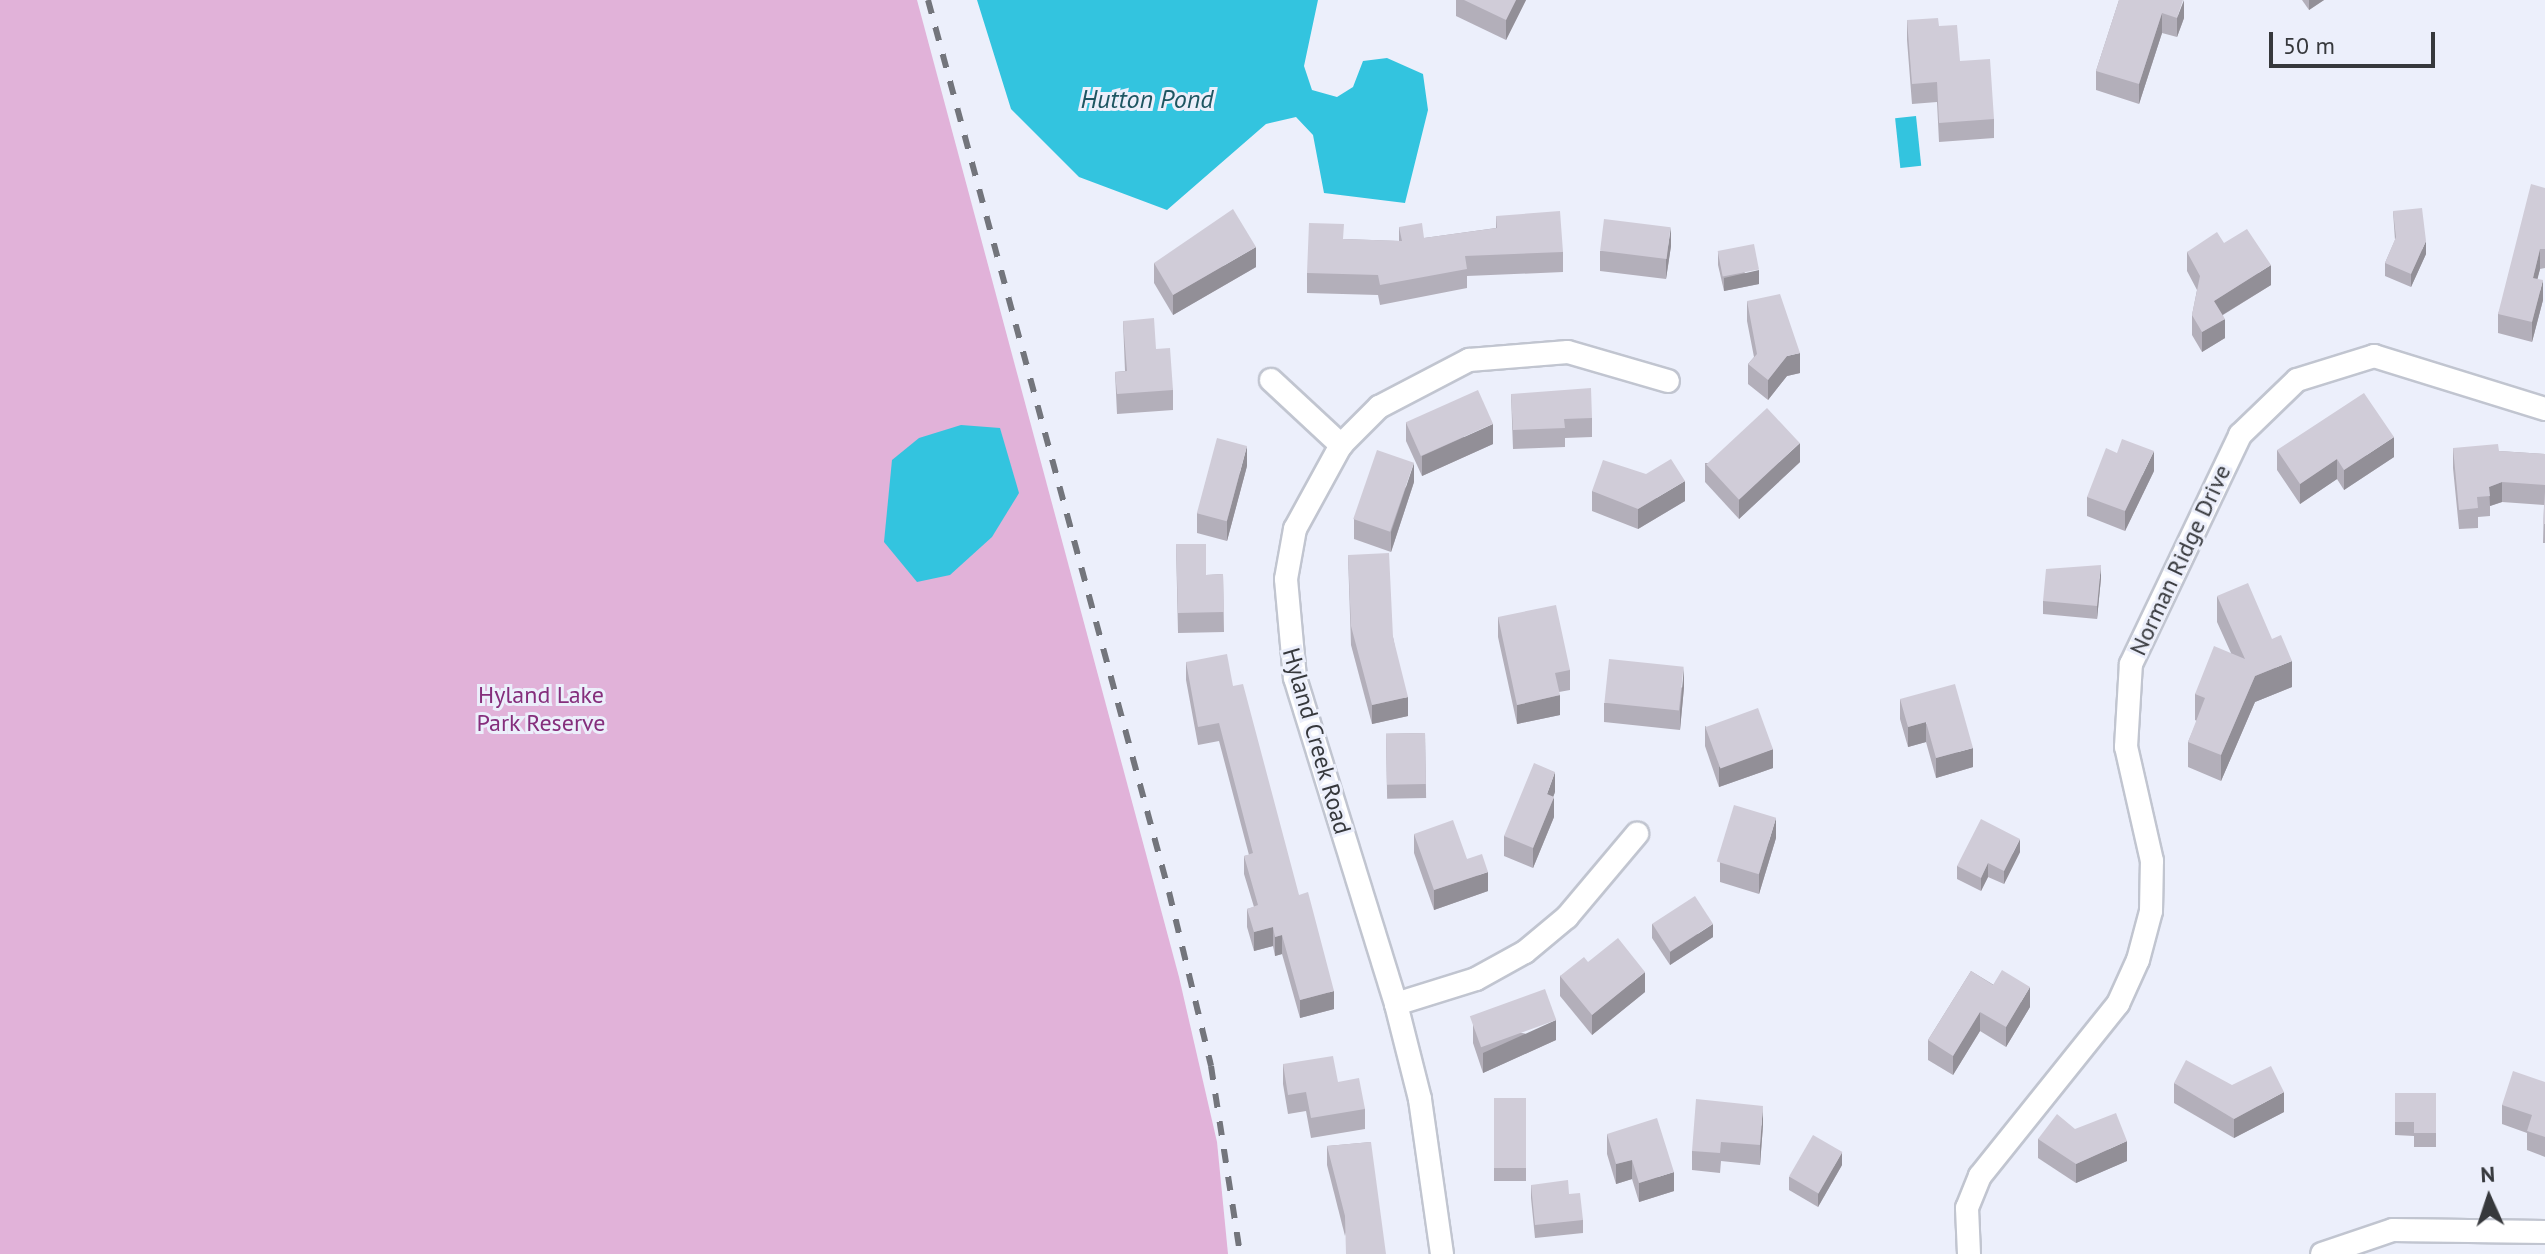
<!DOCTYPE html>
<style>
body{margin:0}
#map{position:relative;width:2545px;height:1254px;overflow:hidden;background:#eceffb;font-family:"PT Sans",sans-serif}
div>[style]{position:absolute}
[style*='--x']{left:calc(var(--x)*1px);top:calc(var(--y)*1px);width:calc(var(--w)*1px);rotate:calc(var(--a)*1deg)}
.green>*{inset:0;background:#e1b2d9}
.water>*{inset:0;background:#33c4df;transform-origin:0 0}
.roads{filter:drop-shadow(2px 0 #c1c5d0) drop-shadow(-2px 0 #c1c5d0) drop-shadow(0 2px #c1c5d0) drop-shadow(0 -2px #c1c5d0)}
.minor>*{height:22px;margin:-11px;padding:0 11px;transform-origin:11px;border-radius:11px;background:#fff}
.rail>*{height:6px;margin-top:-3px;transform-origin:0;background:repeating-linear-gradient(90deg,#73757c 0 14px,transparent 0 28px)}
.wall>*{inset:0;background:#b3afba;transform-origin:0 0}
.shaded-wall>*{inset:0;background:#928f97}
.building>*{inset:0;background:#d0ccd8;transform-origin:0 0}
span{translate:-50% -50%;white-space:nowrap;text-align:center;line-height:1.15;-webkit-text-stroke:6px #eceffb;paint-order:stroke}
.street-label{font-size:24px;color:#36383c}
.park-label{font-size:24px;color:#852e7c}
.water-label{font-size:26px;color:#1e5662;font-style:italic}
.north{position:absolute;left:2449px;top:1158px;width:80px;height:80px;-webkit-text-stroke:6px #eceffb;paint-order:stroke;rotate:357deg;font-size:22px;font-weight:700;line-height:32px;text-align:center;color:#36383c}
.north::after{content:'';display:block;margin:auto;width:28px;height:36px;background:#36383c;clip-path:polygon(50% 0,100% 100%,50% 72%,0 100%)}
.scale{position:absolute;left:2269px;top:32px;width:166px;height:36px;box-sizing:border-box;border:4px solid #36383c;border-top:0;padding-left:10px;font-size:24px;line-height:28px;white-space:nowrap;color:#36383c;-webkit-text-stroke:6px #eceffb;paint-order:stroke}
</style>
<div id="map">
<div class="green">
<i style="clip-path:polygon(0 0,917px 0,1179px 977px,1217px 1142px,1228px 1254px,0 1254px)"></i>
</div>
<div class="water">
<i style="clip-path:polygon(977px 0,1318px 0,1304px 66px,1312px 90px,1337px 97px,1353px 87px,1363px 61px,1387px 58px,1423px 74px,1428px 110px,1405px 203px,1324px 193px,1313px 135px,1296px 117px,1266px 124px,1167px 210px,1079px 177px,1011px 109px)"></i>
<i style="left:1916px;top:116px;width:50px;height:21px;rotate:84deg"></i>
<i style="clip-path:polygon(961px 425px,1000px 428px,1019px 493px,992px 537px,950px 575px,917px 582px,884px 542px,892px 460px,919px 438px)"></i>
</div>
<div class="roads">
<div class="minor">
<i style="--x:1271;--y:380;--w:96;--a:42.9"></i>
<i style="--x:1396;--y:1004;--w:84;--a:-17.4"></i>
<i style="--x:1476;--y:979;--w:56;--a:-28.9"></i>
<i style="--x:1525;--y:952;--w:55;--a:-39.8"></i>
<i style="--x:1567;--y:917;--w:109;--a:-49.9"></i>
<i style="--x:1442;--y:1254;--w:157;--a:-98.1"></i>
<i style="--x:1420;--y:1099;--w:98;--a:-104.2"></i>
<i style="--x:1396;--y:1004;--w:341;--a:-107.2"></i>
<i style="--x:1295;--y:678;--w:99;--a:-95.2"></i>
<i style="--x:1286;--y:579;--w:51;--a:-79.8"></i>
<i style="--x:1295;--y:529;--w:96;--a:-61.3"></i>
<i style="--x:1341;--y:445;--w:54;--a:-45"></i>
<i style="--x:1379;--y:407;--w:102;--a:-27.6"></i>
<i style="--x:1469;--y:360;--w:99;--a:-4.6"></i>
<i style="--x:1568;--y:352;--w:104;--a:16.2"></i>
<i style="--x:1969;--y:1254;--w:46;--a:-92.5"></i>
<i style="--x:1967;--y:1208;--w:35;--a:-68"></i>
<i style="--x:1980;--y:1176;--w:221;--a:-51.3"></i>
<i style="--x:2118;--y:1004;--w:48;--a:-65.6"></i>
<i style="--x:2138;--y:960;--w:51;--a:-75.1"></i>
<i style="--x:2151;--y:911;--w:50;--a:-88.9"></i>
<i style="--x:2152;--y:861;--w:117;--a:-102.8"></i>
<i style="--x:2126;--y:747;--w:83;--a:-86.6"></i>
<i style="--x:2131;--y:664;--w:254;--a:-64.5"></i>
<i style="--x:2240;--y:435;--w:79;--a:-44"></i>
<i style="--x:2297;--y:380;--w:81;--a:-17.3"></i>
<i style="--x:2374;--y:356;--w:179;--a:17.2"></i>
<i style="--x:2322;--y:1254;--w:75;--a:-18.7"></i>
<i style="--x:2393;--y:1230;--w:152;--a:0.8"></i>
</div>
</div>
<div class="rail">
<i style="--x:928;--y:0;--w:924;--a:74.88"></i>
<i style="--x:1169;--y:892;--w:179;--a:76.4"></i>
<i style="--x:1211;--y:1066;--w:190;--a:81.2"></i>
</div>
<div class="wall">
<i style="clip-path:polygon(1456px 0,1526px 0,1506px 40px,1456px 16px)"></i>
<i style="clip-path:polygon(2119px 0,2184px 18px,2177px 37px,2162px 33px,2139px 104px,2096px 90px,2096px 71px)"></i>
<i style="clip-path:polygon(2302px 0,2324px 0,2309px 10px)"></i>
<i style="clip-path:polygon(1907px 20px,1939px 26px,1994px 119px,1994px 138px,1939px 142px,1937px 102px,1912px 104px,1907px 40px)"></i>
<i style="clip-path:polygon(2545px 188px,2545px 268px,2540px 269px,2537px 279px,2543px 300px,2532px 342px,2498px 333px,2498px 314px)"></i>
<i style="clip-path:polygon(2393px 211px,2426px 254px,2411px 287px,2385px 276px,2385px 263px,2395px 240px)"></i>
<i style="clip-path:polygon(1496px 216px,1563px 252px,1563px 272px,1467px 276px,1467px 288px,1380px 305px,1378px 295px,1307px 293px,1307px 273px,1344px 239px,1399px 241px,1399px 227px,1424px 238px,1496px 228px)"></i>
<i style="clip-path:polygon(2224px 243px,2271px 285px,2223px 315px,2225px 338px,2202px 352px,2192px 335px,2192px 315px,2197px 290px,2187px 271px,2187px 252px)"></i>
<i style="clip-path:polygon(1671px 246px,1666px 279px,1600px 271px,1600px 251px)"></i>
<i style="clip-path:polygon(1718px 251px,1759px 284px,1724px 291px,1718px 265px)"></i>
<i style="clip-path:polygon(1154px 263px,1256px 267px,1173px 315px,1154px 283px)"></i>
<i style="clip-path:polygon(1747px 301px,1800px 373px,1787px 376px,1768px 400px,1748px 384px,1748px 364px,1754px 357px,1747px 321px)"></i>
<i style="clip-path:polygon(1123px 321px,1156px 349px,1173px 390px,1173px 410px,1117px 414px,1115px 372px,1125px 371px)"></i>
<i style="clip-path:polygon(1511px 394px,1592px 418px,1592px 437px,1565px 438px,1565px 447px,1513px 449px)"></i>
<i style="clip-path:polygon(1406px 422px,1493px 444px,1422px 476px,1406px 441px)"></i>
<i style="clip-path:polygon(2453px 448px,2545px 454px,2545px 543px,2543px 543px,2544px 505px,2502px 502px,2490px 506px,2490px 516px,2478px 517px,2478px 528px,2459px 529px,2453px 468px)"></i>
<i style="clip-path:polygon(2277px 450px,2394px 457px,2344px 490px,2337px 479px,2300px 504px,2277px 470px)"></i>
<i style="clip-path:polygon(1800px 462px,1739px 519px,1705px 482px,1705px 463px)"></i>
<i style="clip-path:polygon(1247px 466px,1227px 541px,1197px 533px,1197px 513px)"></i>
<i style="clip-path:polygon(2154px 471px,2125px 531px,2087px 516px,2087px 497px)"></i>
<i style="clip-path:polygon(1414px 482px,1391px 552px,1354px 539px,1354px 519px)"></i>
<i style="clip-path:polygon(1592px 491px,1685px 501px,1638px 529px,1592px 511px)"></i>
<i style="clip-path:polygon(1176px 544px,1206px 575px,1223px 574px,1224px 632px,1178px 633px)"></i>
<i style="clip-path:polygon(1348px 555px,1393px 637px,1408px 716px,1372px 724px,1351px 645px)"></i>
<i style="clip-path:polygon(2101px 578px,2097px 619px,2043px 614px,2043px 601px)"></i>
<i style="clip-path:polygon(2217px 596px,2292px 687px,2255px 702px,2221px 781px,2188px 767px,2188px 742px,2197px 721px,2195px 720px,2195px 694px,2231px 653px,2217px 622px)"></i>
<i style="clip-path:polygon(1498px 617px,1570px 670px,1570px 690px,1559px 692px,1560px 715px,1517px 724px,1498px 637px)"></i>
<i style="clip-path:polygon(1186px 662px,1233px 686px,1334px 1009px,1300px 1018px,1282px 954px,1275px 956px,1273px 946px,1254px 951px,1247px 927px,1247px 909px,1254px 907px,1244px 874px,1244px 856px,1249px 855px,1219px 741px,1198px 745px,1186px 680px)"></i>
<i style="clip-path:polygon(1684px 687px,1680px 730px,1604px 722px,1604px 703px)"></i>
<i style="clip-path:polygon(1900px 699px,1973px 767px,1936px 778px,1926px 742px,1908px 747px,1900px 719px)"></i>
<i style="clip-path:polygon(1705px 726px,1773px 768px,1719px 787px,1705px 746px)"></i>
<i style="left:1425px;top:733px;width:65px;height:39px;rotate:89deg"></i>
<i style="clip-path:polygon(1555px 792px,1553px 797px,1554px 817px,1533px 868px,1504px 856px,1504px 836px)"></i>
<i style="clip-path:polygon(1414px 834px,1467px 859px,1488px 891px,1434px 910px,1414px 853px)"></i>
<i style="clip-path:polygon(1776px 838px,1759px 894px,1720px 882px,1720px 862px)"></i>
<i style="clip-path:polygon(2020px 852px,2004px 884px,1988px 877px,1981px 891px,1957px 879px,1957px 866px)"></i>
<i style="clip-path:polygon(1652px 924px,1713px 937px,1670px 965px,1652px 938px)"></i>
<i style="clip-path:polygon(1588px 962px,1645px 992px,1592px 1035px,1560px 996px,1560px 976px)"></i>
<i style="clip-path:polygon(1971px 971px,2030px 1007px,2006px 1047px,1980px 1031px,1953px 1075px,1928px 1060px,1928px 1040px)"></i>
<i style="clip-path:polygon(1473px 1023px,1556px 1040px,1483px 1073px,1473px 1043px)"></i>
<i style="clip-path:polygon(1283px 1064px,1338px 1082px,1365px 1109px,1365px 1129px,1311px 1138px,1306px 1111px,1288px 1114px,1283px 1084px)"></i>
<i style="clip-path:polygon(2545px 1082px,2545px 1157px,2527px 1150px,2527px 1133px,2502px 1124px,2502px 1105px)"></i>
<i style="clip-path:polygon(2174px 1083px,2284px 1112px,2234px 1138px,2174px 1103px)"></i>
<i style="clip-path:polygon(2395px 1093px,2436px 1093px,2436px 1147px,2414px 1147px,2414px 1136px,2395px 1135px)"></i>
<i style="left:1494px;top:1098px;width:32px;height:83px"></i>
<i style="clip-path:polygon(1763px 1125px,1760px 1165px,1721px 1161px,1720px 1173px,1692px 1170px,1692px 1151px)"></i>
<i style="clip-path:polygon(2075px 1129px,2127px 1161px,2076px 1183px,2038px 1158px,2038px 1139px)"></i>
<i style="clip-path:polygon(1607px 1134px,1674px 1191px,1639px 1202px,1632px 1179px,1616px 1184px,1607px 1154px)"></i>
<i style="clip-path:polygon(1371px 1142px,1345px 1236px,1327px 1165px,1327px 1146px)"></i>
<i style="clip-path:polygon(1842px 1165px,1818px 1207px,1789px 1190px,1789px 1177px)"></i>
<i style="clip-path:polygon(1531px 1185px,1569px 1194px,1583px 1220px,1583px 1233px,1535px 1238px,1531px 1198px)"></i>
</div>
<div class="shaded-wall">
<i style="clip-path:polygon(1516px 0,1526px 0,1506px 40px,1506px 20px)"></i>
<i style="clip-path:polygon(2184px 0,2184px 18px,2177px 37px,2177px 18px)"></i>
<i style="clip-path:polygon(2309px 0,2324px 0,2309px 10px)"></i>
<i style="clip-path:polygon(2162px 13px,2162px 33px,2139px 104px,2139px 84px)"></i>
<i style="clip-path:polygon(1671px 227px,1671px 246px,1666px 279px,1666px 259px)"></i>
<i style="clip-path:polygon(2426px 241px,2426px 254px,2411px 287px,2411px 274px)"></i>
<i style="clip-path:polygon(1256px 247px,1256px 267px,1173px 315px,1173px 295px)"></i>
<i style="clip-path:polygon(2540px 249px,2540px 269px,2533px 297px,2533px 278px)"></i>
<i style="clip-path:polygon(2271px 265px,2271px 285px,2214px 320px,2214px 301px)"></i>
<i style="clip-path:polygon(1759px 270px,1759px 284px,1724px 291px,1724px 278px)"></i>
<i style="clip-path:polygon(2543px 280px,2543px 300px,2532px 342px,2532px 322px)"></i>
<i style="clip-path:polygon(2225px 319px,2225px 338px,2202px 352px,2202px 332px)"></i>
<i style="clip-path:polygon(1800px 353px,1800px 373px,1787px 376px,1768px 400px,1768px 380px,1787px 356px)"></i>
<i style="clip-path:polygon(1493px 424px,1493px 444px,1422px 476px,1422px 456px)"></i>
<i style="clip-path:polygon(2394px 437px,2394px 457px,2344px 490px,2344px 470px)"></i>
<i style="clip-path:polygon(1800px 443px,1800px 462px,1739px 519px,1739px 499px)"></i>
<i style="clip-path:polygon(1247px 446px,1247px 466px,1227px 541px,1227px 521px)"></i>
<i style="clip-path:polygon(2154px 451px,2154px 471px,2125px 531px,2125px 511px)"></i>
<i style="clip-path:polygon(2337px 459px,2337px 479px,2300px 504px,2300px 484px)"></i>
<i style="clip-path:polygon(1414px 463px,1414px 482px,1391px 552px,1391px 532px)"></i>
<i style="clip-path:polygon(1685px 481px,1685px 501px,1638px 529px,1638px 509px)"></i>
<i style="clip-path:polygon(2502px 482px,2502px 502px,2490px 506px,2489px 487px)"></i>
<i style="clip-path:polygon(2101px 565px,2101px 578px,2097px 619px,2097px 606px)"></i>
<i style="clip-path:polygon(2292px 661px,2292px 687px,2255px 702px,2221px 781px,2221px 755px,2255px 676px)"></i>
<i style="clip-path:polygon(1684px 667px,1684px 687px,1680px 730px,1680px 711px)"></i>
<i style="clip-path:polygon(1560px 695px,1560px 715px,1517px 724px,1517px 705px)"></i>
<i style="clip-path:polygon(1408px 697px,1408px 716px,1372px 724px,1372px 705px)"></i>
<i style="clip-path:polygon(1926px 722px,1926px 742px,1908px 747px,1908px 727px)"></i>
<i style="clip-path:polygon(1973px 748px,1973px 767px,1936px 778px,1936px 758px)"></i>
<i style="clip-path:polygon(1773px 749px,1773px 768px,1719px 787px,1719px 767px)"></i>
<i style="clip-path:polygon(1555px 772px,1555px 792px,1547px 813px,1547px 794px)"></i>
<i style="clip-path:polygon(1554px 797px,1554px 817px,1533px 868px,1533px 848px)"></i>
<i style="clip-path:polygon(1776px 818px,1776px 838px,1759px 894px,1759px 874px)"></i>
<i style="clip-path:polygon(2020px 839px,2020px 852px,2004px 884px,2004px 871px)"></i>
<i style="clip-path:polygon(1988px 863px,1988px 877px,1981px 891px,1981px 878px)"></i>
<i style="clip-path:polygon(1488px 872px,1488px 891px,1434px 910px,1434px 890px)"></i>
<i style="clip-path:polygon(1713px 924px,1713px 937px,1670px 965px,1670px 952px)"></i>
<i style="clip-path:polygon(1273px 927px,1273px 946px,1254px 951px,1254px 932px)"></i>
<i style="clip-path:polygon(1282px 935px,1282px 954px,1275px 956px,1275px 937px)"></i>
<i style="clip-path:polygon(1645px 972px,1645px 992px,1592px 1035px,1592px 1015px)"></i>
<i style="clip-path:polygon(2030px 987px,2030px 1007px,2006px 1047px,2006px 1027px)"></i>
<i style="clip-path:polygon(1334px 991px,1334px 1009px,1300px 1018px,1300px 1000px)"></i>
<i style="clip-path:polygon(1980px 1012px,1980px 1031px,1953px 1075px,1953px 1056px)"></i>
<i style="clip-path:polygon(1556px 1020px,1556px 1040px,1483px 1073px,1483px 1053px)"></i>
<i style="clip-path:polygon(2284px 1092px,2284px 1112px,2234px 1138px,2234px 1119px)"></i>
<i style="clip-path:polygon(1763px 1106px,1763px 1125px,1760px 1165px,1760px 1145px)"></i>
<i style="clip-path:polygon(2127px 1141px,2127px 1161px,2076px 1183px,2076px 1164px)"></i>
<i style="clip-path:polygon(1842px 1152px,1842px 1165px,1818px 1207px,1818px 1194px)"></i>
<i style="clip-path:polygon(1632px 1160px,1632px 1179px,1616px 1184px,1616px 1164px)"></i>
<i style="clip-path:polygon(1674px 1172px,1674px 1191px,1639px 1202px,1639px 1183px)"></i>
</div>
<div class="building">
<i style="clip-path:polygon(1464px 0,1516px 0,1506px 20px)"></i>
<i style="clip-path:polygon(2119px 0,2183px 0,2177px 18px,2162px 13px,2139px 84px,2096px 71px)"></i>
<i style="clip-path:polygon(1938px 18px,1939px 26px,1957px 25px,1960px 61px,1990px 59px,1994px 119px,1939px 123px,1937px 82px,1912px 84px,1907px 20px)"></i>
<i style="clip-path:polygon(2531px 184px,2545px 188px,2545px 249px,2540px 249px,2533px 278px,2543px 280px,2532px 322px,2498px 314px)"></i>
<i style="clip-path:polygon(2422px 208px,2426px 241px,2411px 274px,2385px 263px,2396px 237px,2393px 211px)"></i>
<i style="clip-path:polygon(1233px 209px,1256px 247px,1173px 295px,1154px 263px)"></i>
<i style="clip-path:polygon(1560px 211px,1563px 252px,1465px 256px,1467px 269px,1380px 285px,1378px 275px,1307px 273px,1309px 223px,1344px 224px,1343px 239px,1402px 241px,1399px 227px,1422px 223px,1424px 238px,1497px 228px,1496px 216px)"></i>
<i style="left:1604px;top:219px;width:67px;height:32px;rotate:7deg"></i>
<i style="clip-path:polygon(2247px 229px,2271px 265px,2214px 301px,2225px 319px,2202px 332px,2192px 315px,2200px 276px,2187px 252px,2217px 232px,2224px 243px)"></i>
<i style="left:1754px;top:244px;width:26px;height:37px;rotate:79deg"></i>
<i style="clip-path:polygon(1780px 294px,1800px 353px,1787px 356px,1768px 380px,1748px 364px,1757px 354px,1747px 301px)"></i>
<i style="clip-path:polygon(1154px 318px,1156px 349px,1170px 348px,1173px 390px,1117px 394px,1115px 372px,1127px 371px,1123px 321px)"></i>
<i style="clip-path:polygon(1591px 388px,1592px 418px,1564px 419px,1565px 428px,1513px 430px,1511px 394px)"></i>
<i style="left:1478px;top:390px;width:37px;height:79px;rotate:66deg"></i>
<i style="clip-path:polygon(2364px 393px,2394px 437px,2344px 470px,2337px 459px,2300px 484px,2277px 450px)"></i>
<i style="left:1767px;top:408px;width:48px;height:83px;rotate:47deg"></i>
<i style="left:1217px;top:438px;width:31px;height:78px;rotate:15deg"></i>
<i style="clip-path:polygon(2122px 439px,2154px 451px,2125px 511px,2087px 497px,2106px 448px,2117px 453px)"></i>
<i style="clip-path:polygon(2498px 444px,2499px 451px,2545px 454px,2545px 485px,2502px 482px,2489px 487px,2490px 496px,2477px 497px,2478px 508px,2459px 510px,2453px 448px)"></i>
<i style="left:1377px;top:450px;width:39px;height:73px;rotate:19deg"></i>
<i style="clip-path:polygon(1671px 459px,1685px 481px,1638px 509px,1592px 491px,1603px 460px,1646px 474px)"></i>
<i style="clip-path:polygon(2545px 492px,2545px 524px,2543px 524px)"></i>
<i style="clip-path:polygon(1176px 544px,1206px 544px,1206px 575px,1223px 574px,1224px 612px,1178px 613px)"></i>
<i style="clip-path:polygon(1389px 553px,1393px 637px,1408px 697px,1372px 705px,1351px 626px,1348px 555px)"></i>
<i style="clip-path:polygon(2101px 565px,2097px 606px,2043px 601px,2046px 569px)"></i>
<i style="clip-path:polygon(2248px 583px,2272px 639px,2281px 635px,2292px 661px,2255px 676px,2221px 755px,2188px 742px,2205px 698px,2195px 694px,2214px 646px,2245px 659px,2217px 596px)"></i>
<i style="clip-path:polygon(1556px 605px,1570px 670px,1555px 673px,1560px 695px,1517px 705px,1498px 617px)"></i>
<i style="clip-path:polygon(1227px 654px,1233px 686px,1243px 684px,1299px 895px,1308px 892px,1334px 991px,1300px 1000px,1282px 935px,1275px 937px,1273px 927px,1254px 932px,1247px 909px,1258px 905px,1244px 856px,1253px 853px,1219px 723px,1198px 727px,1186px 662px)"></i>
<i style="left:1609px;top:659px;width:75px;height:44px;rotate:6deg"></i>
<i style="clip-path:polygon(1955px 684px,1973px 748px,1936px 758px,1926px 722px,1908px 727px,1900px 699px)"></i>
<i style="left:1758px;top:708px;width:44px;height:56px;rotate:70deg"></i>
<i style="left:1425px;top:733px;width:51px;height:39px;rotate:89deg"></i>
<i style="clip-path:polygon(1534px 763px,1555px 772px,1547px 794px,1554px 797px,1533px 848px,1504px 836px)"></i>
<i style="left:1734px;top:805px;width:44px;height:59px;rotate:17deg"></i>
<i style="clip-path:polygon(1981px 819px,2020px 839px,2004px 871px,1988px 863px,1981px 878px,1957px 866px)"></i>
<i style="clip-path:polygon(1453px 820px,1467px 859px,1482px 854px,1488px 872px,1434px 890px,1414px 834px)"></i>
<i style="left:1695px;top:896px;width:33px;height:51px;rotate:57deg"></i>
<i style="clip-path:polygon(1618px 938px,1645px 972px,1592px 1015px,1560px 976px,1584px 957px,1588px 962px)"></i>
<i style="clip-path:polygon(2002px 970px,2030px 987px,2006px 1027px,1980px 1012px,1953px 1056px,1928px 1040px,1971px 971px,1993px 985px)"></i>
<i style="left:1545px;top:989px;width:33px;height:80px;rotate:70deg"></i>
<i style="clip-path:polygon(1333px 1056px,1338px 1082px,1359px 1078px,1365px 1109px,1311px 1118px,1306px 1092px,1288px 1095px,1283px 1064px)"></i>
<i style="clip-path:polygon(2186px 1060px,2232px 1085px,2271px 1066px,2284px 1092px,2234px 1119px,2174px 1083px)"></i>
<i style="clip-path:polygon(2513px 1071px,2545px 1082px,2545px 1137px,2527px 1131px,2532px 1115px,2502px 1105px)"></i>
<i style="clip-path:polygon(2395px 1093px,2436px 1093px,2436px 1133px,2414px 1133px,2414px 1122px,2395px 1122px)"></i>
<i style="left:1494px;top:1098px;width:32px;height:70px"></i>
<i style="clip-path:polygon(1696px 1099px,1763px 1106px,1760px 1145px,1721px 1142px,1720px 1153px,1692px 1151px)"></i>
<i style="clip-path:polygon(2116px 1113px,2127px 1141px,2076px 1164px,2038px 1139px,2057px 1114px,2075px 1129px)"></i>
<i style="clip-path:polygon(1657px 1118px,1674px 1172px,1639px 1183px,1632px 1160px,1616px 1164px,1607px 1134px)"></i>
<i style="left:1813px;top:1135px;width:34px;height:48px;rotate:30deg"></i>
<i style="clip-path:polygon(1371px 1142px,1386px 1254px,1346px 1254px,1345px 1216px,1327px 1146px)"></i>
<i style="clip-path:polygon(1568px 1180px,1569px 1194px,1580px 1193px,1583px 1220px,1535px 1225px,1531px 1185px)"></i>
</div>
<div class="street-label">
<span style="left:2180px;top:560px;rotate:-65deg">Norman Ridge Drive</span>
<span style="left:1317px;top:741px;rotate:74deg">Hyland Creek Road</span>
</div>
<div class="park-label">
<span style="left:541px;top:709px">Hyland Lake<br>Park Reserve</span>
</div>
<div class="water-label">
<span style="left:1147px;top:99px">Hutton Pond</span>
</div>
<div class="north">N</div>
<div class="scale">50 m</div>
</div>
